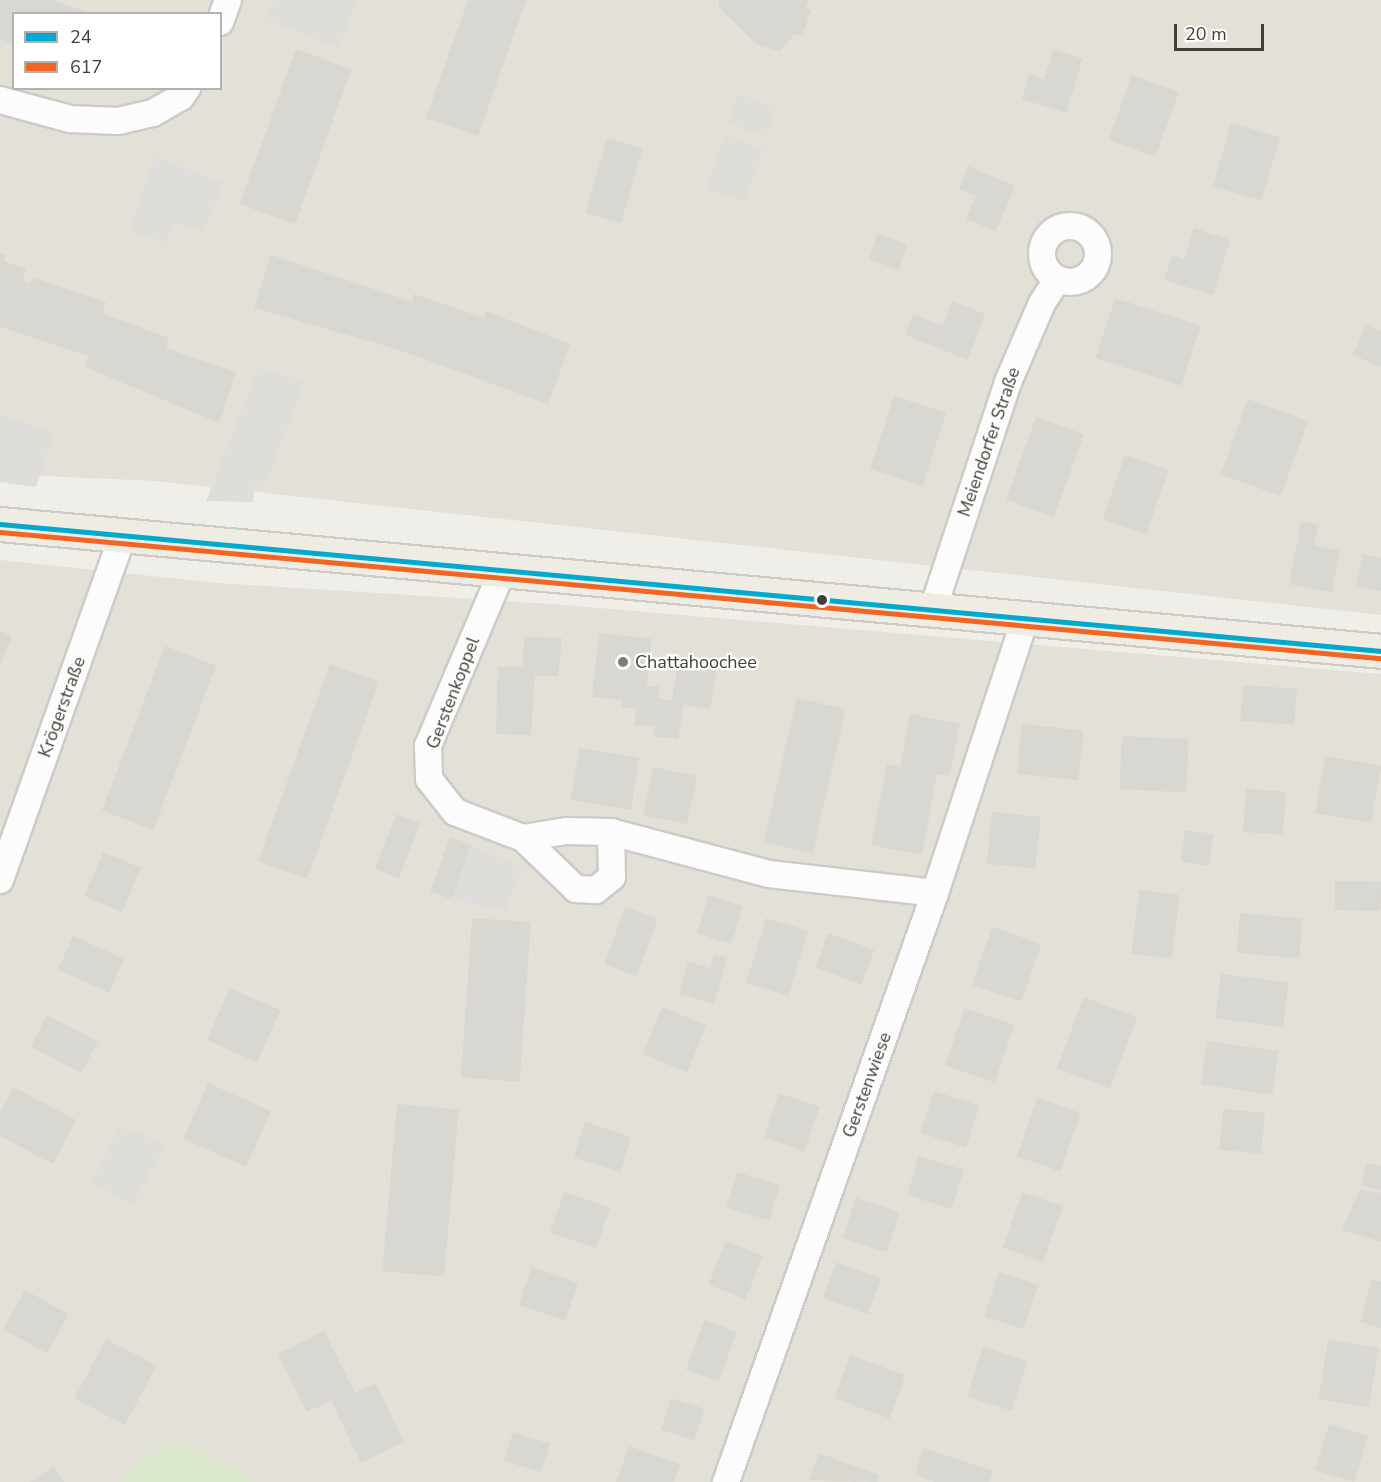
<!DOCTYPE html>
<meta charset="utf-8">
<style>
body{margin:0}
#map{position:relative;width:1381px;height:1482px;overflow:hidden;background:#efeee9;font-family:"Nunito Sans",sans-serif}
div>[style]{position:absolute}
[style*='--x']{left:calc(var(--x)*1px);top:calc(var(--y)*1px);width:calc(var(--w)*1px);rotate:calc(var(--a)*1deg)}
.residential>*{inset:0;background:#e3e0d7}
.green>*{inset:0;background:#dae7cc}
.parking>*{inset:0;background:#deddd9;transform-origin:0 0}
.building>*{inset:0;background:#d8d7d2;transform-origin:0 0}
.roads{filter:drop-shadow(2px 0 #cdcbc7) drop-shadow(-2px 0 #cdcbc7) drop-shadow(0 2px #cdcbc7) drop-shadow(0 -2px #cdcbc7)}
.street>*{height:26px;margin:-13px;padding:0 13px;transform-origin:13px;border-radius:13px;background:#fdfcfc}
.street>.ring{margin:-13px;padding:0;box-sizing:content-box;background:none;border:26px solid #fdfcfc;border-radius:50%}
.primary>*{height:33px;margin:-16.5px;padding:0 16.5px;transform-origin:16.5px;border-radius:16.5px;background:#efece4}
.bus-1>*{height:4.5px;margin:-2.25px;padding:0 2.25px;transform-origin:2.25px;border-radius:2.25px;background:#00a9ce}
.bus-2>*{height:4.5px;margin:-2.25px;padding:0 2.25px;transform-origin:2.25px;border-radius:2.25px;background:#f26522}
.dots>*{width:16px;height:16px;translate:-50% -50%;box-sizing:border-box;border:3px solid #fff;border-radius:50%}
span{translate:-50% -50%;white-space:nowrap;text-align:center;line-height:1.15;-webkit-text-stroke:4.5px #fff;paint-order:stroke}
.street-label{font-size:18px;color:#433f36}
.poi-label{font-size:18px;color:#433f36}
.left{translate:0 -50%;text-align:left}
.legend{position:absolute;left:12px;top:12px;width:210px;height:78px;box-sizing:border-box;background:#fff;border:2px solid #b4b2af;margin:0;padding:8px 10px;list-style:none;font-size:18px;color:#433f36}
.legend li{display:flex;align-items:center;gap:12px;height:30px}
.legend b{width:30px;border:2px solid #b4b2af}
.scale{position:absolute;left:1174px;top:24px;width:90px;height:27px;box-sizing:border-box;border:3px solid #433f36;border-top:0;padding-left:8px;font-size:18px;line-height:21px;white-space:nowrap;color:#433f36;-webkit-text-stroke:4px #fff;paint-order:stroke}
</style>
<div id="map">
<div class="residential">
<i style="clip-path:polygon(evenodd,0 0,1381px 0,1381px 615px,155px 481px,0 474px,0 0,14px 14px,220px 14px,220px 88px,14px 88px,14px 14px)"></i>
<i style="clip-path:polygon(0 560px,218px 583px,552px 604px,1381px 674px,1381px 1482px,0 1482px)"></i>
</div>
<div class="green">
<i style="clip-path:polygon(171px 1439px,253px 1479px,252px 1482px,115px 1482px)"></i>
</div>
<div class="parking">
<i style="clip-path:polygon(274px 0,358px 0,339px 48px,266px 19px)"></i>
<i style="left:737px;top:94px;width:41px;height:31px;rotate:18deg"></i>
<i style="left:724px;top:135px;width:42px;height:57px;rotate:19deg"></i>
<i style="clip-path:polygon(155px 157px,223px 182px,204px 233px,174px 222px,166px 243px,129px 230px)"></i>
<i style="clip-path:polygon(258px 368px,305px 380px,268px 480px,255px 483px,253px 502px,206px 501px)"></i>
<i style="clip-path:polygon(0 414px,54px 433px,36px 487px,0 482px)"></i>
<i style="clip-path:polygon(472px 845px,523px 868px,506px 911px,453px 900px)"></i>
<i style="clip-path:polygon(119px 1128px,141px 1133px,164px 1146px,133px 1205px,91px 1183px)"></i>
</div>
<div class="building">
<i style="clip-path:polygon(0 0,51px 0,90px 13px,14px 14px,14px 44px,0 39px)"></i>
<i style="clip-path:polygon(468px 0,526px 0,478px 136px,426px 118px)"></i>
<i style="clip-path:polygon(719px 0,809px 0,806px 8px,811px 11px,802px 35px,794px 35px,780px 51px,758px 45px,718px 7px)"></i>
<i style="left:296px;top:49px;width:59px;height:165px;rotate:20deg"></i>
<i style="clip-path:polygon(1053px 49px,1083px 59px,1066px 113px,1022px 99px,1029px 74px,1044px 79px)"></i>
<i style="left:1132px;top:75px;width:50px;height:69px;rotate:20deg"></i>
<i style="left:1231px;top:123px;width:51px;height:66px;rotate:16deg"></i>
<i style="left:607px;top:138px;width:37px;height:78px;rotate:16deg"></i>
<i style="clip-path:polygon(968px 166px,1015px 186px,996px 231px,966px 219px,976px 196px,959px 189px)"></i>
<i style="clip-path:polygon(1194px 228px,1230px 240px,1213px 295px,1164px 280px,1172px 255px,1184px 259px)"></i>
<i style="left:877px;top:234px;width:32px;height:27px;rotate:18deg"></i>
<i style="clip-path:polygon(0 253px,6px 255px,4px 261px,26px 269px,23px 280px,30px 283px,33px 277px,106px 302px,102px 313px,169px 338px,166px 348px,236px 372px,219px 423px,85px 367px,89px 356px,0 327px)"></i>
<i style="clip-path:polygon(271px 255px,412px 302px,414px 294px,484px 318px,486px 311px,570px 344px,548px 404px,396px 349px,254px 308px)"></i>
<i style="left:1115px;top:298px;width:90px;height:63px;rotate:18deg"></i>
<i style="clip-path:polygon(952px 301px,985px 314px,968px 360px,905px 335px,913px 314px,943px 326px)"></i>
<i style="clip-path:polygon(1366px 325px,1381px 331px,1381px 367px,1353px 355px)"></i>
<i style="left:894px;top:396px;width:55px;height:77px;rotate:18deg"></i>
<i style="left:1248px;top:399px;width:64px;height:80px;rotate:20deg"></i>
<i style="left:1036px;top:417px;width:51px;height:88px;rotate:20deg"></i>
<i style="left:1125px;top:455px;width:46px;height:68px;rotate:19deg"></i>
<i style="clip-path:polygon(1301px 522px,1318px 525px,1314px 545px,1340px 551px,1332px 592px,1289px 584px)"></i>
<i style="clip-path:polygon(1363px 554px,1381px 558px,1381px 591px,1356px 586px)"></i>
<i style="clip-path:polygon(0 631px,12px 636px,0 666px)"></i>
<i style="clip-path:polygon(599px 633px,652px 639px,647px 686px,659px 686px,658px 698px,672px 701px,679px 655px,718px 662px,710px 709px,684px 705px,678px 739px,653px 736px,655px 726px,635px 725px,636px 708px,621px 708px,622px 700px,592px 697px)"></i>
<i style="clip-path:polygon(524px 637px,562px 638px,558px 676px,535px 676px,531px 735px,496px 734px,498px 667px,523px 667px)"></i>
<i style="left:165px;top:646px;width:55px;height:176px;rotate:21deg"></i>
<i style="left:330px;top:664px;width:52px;height:210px;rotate:20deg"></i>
<i style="left:1243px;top:685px;width:54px;height:36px;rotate:4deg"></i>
<i style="left:797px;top:698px;width:50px;height:148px;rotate:13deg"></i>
<i style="clip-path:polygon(910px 714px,960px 724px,950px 776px,937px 774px,922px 855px,871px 845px,887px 764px,900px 767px)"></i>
<i style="left:1022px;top:724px;width:62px;height:50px;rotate:6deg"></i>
<i style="left:1122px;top:736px;width:67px;height:53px;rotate:3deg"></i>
<i style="left:579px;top:748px;width:61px;height:53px;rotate:9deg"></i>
<i style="left:1325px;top:756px;width:57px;height:58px;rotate:10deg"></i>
<i style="left:653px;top:767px;width:45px;height:49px;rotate:12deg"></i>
<i style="left:1246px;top:789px;width:40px;height:43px;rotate:4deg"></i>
<i style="left:992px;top:812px;width:49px;height:52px;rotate:6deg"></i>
<i style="left:396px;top:814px;width:26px;height:59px;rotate:21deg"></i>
<i style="left:1185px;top:830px;width:29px;height:32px;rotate:8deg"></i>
<i style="left:450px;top:837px;width:23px;height:58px;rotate:20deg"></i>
<i style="left:103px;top:852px;width:41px;height:48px;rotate:23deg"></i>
<i style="left:1335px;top:881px;width:46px;height:29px;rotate:1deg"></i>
<i style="left:1139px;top:890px;width:41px;height:64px;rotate:7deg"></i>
<i style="left:709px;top:895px;width:36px;height:40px;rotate:18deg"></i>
<i style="left:625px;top:907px;width:35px;height:61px;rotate:20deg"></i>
<i style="left:1240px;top:913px;width:63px;height:40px;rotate:5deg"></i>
<i style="left:472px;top:918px;width:59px;height:160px;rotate:4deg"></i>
<i style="left:766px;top:918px;width:44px;height:68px;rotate:17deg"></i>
<i style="left:992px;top:927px;width:52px;height:61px;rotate:19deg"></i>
<i style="left:828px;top:933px;width:49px;height:37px;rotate:20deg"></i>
<i style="left:73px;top:936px;width:56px;height:37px;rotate:24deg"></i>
<i style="clip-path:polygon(714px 954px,727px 958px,714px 1004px,679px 994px,688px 962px,710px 968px)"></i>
<i style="left:1221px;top:974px;width:68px;height:45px;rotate:7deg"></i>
<i style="left:230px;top:988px;width:55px;height:57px;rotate:24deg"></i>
<i style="left:1084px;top:997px;width:57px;height:76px;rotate:21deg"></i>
<i style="left:662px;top:1007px;width:48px;height:51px;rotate:22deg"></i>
<i style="left:965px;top:1008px;width:52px;height:61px;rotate:19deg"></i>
<i style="left:47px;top:1015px;width:57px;height:36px;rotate:27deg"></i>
<i style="left:1207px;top:1041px;width:72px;height:44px;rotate:8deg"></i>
<i style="left:208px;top:1083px;width:69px;height:61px;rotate:24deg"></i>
<i style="clip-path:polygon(13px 1087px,76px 1120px,53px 1164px,0 1136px,0 1113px)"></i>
<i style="left:934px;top:1091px;width:48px;height:44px;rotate:18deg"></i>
<i style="left:779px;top:1093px;width:43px;height:47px;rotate:19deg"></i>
<i style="left:1037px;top:1098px;width:46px;height:62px;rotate:19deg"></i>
<i style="left:397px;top:1104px;width:62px;height:168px;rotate:5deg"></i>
<i style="left:1223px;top:1109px;width:42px;height:41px;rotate:5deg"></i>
<i style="left:585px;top:1122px;width:49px;height:37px;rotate:18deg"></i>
<i style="left:919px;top:1156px;width:47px;height:41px;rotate:17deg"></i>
<i style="clip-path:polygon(1366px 1163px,1381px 1166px,1381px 1190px,1362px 1186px)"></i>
<i style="left:737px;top:1172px;width:45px;height:37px;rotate:17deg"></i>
<i style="clip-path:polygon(1360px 1189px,1381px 1193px,1381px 1242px,1342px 1230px)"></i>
<i style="left:564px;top:1192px;width:49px;height:43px;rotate:19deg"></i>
<i style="left:1022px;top:1192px;width:43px;height:59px;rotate:19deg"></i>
<i style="left:856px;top:1198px;width:46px;height:42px;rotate:18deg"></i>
<i style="left:726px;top:1241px;width:40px;height:47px;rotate:22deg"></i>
<i style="left:836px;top:1262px;width:48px;height:38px;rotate:20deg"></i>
<i style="left:532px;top:1267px;width:49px;height:40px;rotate:19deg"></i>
<i style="left:999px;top:1272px;width:41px;height:47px;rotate:18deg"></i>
<i style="clip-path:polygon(1372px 1279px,1381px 1282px,1381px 1328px,1360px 1322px)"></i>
<i style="left:25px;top:1290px;width:50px;height:45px;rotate:29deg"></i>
<i style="left:704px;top:1320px;width:35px;height:53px;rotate:20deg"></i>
<i style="clip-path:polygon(324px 1331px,355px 1393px,376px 1383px,404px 1442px,361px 1463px,331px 1401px,307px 1412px,278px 1354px)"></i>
<i style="left:106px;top:1339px;width:57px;height:67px;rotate:28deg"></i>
<i style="left:1328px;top:1340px;width:51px;height:60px;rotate:9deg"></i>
<i style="left:983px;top:1347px;width:47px;height:52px;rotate:18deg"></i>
<i style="left:850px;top:1355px;width:59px;height:46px;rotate:20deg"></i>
<i style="left:671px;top:1398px;width:35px;height:33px;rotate:18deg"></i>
<i style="left:1329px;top:1424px;width:41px;height:48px;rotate:17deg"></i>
<i style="left:513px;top:1432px;width:39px;height:30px;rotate:18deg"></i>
<i style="clip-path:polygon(629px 1446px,680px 1464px,674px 1482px,616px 1482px)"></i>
<i style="clip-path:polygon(923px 1448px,993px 1471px,989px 1482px,935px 1482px,915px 1475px)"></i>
<i style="clip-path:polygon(819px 1453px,879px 1475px,877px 1482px,809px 1480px)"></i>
<i style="clip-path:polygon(54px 1466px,64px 1482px,30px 1482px)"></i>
</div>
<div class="roads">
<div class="street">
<i style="--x:220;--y:22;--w:23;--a:-70"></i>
<i style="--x:0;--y:100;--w:73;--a:15.2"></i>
<i style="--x:70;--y:119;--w:48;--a:2.4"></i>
<i style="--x:118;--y:121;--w:36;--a:-13"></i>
<i style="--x:153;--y:113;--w:32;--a:-30"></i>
<i style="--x:181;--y:97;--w:11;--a:-56"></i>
<i class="ring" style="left:1042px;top:226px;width:30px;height:30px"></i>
<i style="--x:503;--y:569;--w:192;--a:113"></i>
<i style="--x:428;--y:746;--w:33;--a:88"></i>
<i style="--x:429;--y:779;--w:42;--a:51.8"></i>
<i style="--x:455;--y:812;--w:73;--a:20.9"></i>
<i style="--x:523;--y:838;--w:44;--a:-9.2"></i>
<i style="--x:566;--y:831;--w:45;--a:1.3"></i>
<i style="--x:611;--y:832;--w:45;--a:88.7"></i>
<i style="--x:612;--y:877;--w:21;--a:141"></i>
<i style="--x:596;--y:890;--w:20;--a:-177"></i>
<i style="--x:576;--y:889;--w:74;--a:-136.1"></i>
<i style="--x:933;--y:609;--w:239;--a:-71.7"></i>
<i style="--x:1008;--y:382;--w:86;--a:-66.7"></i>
<i style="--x:1042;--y:303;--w:27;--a:-57"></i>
<i style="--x:611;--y:832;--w:163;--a:14.9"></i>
<i style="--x:769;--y:874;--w:167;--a:6.5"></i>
<i style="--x:0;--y:880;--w:366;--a:-70.4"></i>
<i style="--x:726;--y:1482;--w:625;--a:-70.46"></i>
<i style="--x:935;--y:893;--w:288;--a:-71.8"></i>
</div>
<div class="primary">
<i style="--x:0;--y:524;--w:1387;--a:5.25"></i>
</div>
</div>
<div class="bus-1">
<i style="--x:0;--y:524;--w:1387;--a:5.25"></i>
</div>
<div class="bus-2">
<i style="--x:0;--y:532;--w:1386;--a:5.22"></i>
</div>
<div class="dots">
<i style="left:822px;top:600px;background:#433f36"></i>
<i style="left:623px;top:662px;background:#7f7c75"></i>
</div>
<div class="street-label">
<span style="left:989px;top:442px;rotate:-71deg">Meiendorfer Straße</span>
<span style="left:453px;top:693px;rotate:-69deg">Gerstenkoppel</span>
<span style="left:62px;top:707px;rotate:-70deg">Krögerstraße</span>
<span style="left:867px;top:1085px;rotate:-70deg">Gerstenwiese</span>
</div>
<div class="poi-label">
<span class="left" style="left:635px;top:662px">Chattahoochee</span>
</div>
<ul class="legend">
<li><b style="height:8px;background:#00a9ce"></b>24</li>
<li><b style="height:8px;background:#f26522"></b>617</li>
</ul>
<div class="scale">20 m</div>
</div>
